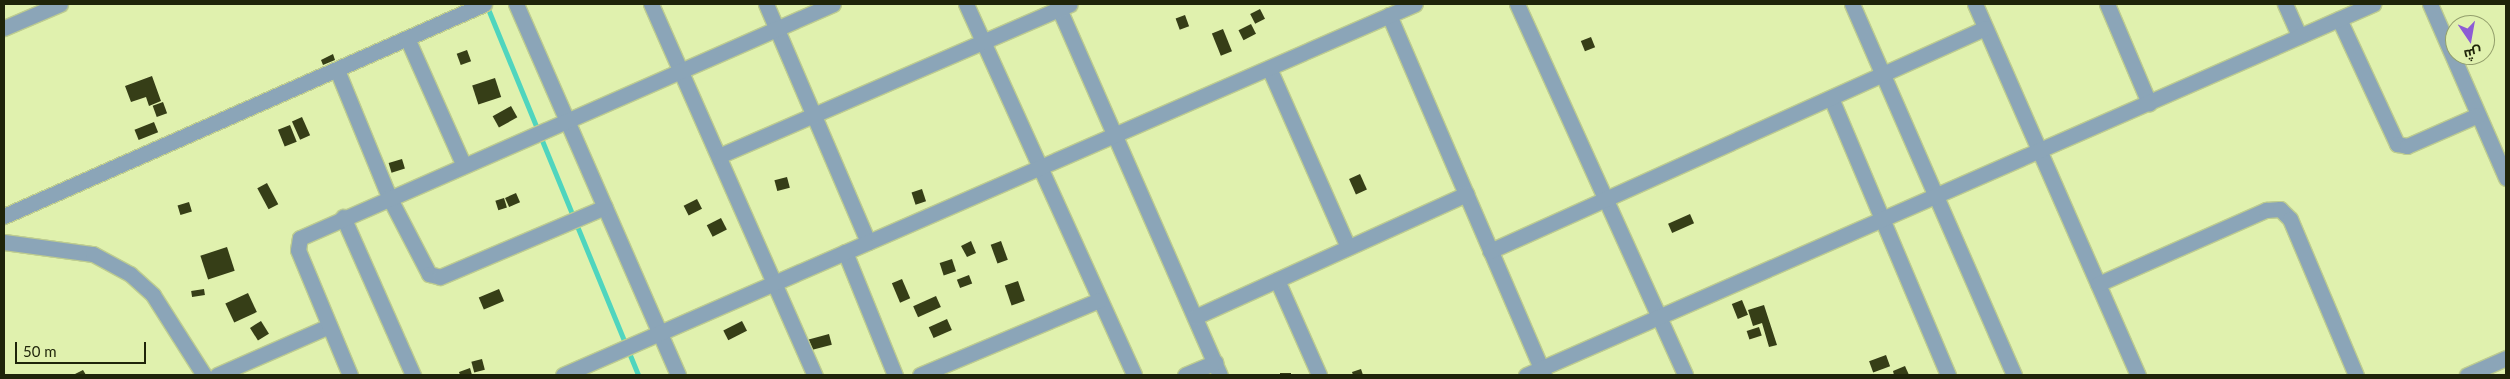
<!DOCTYPE html>
<meta charset="utf-8">
<style>
body{margin:0}
#map{position:relative;width:2510px;height:379px;overflow:hidden;background:#e0f1ae;font-family:Lato,Cairo,sans-serif}
div>[style]{position:absolute}
[style*='--x']{left:calc(var(--x)*1px);top:calc(var(--y)*1px);width:calc(var(--w)*1px);rotate:calc(var(--a)*1deg)}
.stream>*{height:5px;margin:-2.5px;padding:0 2.5px;transform-origin:2.5px;border-radius:2.5px;background:#4fd5be}
.building>*{inset:0;background:#363e17;transform-origin:0 0}
.roads{filter:drop-shadow(1px 0 #bdcc90) drop-shadow(-1px 0 #bdcc90) drop-shadow(0 1px #bdcc90) drop-shadow(0 -1px #bdcc90)}
.minor>*{height:15px;margin:-7.5px;padding:0 7.5px;transform-origin:7.5px;border-radius:7.5px;background:#8ba5b8}
span{translate:-50% -50%;white-space:nowrap;text-align:center;line-height:1.15;-webkit-text-stroke:5px #e0f1ae;paint-order:stroke}
.frame{position:absolute;inset:0;border:5px solid #1f240a;pointer-events:none}
.north{position:absolute;left:2445px;top:15px;width:50px;height:50px;box-sizing:border-box;background:#e0f1ae;border:1px solid #939f6c;border-radius:50%;rotate:168deg;font-size:14px;font-weight:700;line-height:20px;text-align:center;color:#1f240a}
.north::after{content:'';display:block;margin:auto;width:18px;height:22px;background:#8d5cd5;clip-path:polygon(50% 0,100% 100%,50% 72%,0 100%)}
.scale{position:absolute;left:15px;top:342px;width:131px;height:22px;box-sizing:border-box;border:2px solid #1f240a;border-top:0;padding-left:6px;font-size:15px;line-height:18px;white-space:nowrap;color:#1f240a;-webkit-text-stroke:4px #e0f1ae;paint-order:stroke}
</style>
<div id="map">
<div class="stream">
<i style="--x:486;--y:4;--w:401;--a:67.7"></i>
</div>
<div class="building">
<i style="left:1260px;top:9px;width:11px;height:11px;rotate:63deg"></i>
<i style="left:1185px;top:15px;width:12px;height:10px;rotate:70deg"></i>
<i style="left:1251px;top:24px;width:11px;height:14px;rotate:63deg"></i>
<i style="left:1223px;top:29px;width:24px;height:12px;rotate:68deg"></i>
<i style="left:1591px;top:37px;width:11px;height:11px;rotate:68deg"></i>
<i style="left:467px;top:50px;width:12px;height:11px;rotate:70deg"></i>
<i style="clip-path:polygon(333px 54px,335px 60px,323px 65px,321px 60px)"></i>
<i style="clip-path:polygon(152px 76px,161px 101px,149px 106px,146px 97px,131px 102px,125px 86px)"></i>
<i style="left:495px;top:78px;width:20px;height:24px;rotate:72deg"></i>
<i style="left:163px;top:102px;width:12px;height:11px;rotate:70deg"></i>
<i style="left:511px;top:106px;width:13px;height:21px;rotate:61deg"></i>
<i style="left:302px;top:117px;width:20px;height:11px;rotate:66deg"></i>
<i style="left:154px;top:122px;width:11px;height:21px;rotate:68deg"></i>
<i style="left:290px;top:125px;width:18px;height:13px;rotate:68deg"></i>
<i style="left:402px;top:159px;width:10px;height:14px;rotate:73deg"></i>
<i style="left:1360px;top:174px;width:17px;height:12px;rotate:66deg"></i>
<i style="left:787px;top:177px;width:11px;height:13px;rotate:75deg"></i>
<i style="left:267px;top:183px;width:24px;height:11px;rotate:62deg"></i>
<i style="left:922px;top:189px;width:13px;height:11px;rotate:72deg"></i>
<i style="left:516px;top:193px;width:10px;height:12px;rotate:66deg"></i>
<i style="left:504px;top:198px;width:10px;height:9px;rotate:73deg"></i>
<i style="left:697px;top:199px;width:11px;height:15px;rotate:63deg"></i>
<i style="left:189px;top:202px;width:10px;height:12px;rotate:73deg"></i>
<i style="left:1690px;top:214px;width:10px;height:24px;rotate:66deg"></i>
<i style="left:721px;top:218px;width:13px;height:16px;rotate:63deg"></i>
<i style="clip-path:polygon(971px 241px,976px 253px,967px 257px,961px 246px)"></i>
<i style="left:1001px;top:241px;width:20px;height:11px;rotate:70deg"></i>
<i style="left:227px;top:247px;width:25px;height:28px;rotate:72deg"></i>
<i style="left:952px;top:259px;width:13px;height:13px;rotate:72deg"></i>
<i style="left:969px;top:275px;width:9px;height:13px;rotate:69deg"></i>
<i style="left:902px;top:279px;width:21px;height:11px;rotate:67deg"></i>
<i style="left:1018px;top:281px;width:21px;height:14px;rotate:71deg"></i>
<i style="left:204px;top:289px;width:6px;height:13px;rotate:81deg"></i>
<i style="left:499px;top:289px;width:13px;height:22px;rotate:67deg"></i>
<i style="left:248px;top:293px;width:21px;height:25px;rotate:65deg"></i>
<i style="left:936px;top:296px;width:12px;height:25px;rotate:66deg"></i>
<i style="left:1742px;top:300px;width:16px;height:11px;rotate:68deg"></i>
<i style="clip-path:polygon(1764px 305px,1777px 345px,1769px 347px,1762px 323px,1753px 326px,1748px 310px)"></i>
<i style="left:947px;top:319px;width:12px;height:20px;rotate:66deg"></i>
<i style="left:261px;top:321px;width:15px;height:13px;rotate:58deg"></i>
<i style="left:742px;top:321px;width:11px;height:21px;rotate:63deg"></i>
<i style="left:1759px;top:327px;width:9px;height:13px;rotate:72deg"></i>
<i style="left:829px;top:334px;width:11px;height:21px;rotate:75deg"></i>
<i style="left:1886px;top:355px;width:12px;height:18px;rotate:70deg"></i>
<i style="left:482px;top:359px;width:11px;height:11px;rotate:75deg"></i>
<i style="clip-path:polygon(1905px 366px,1909px 375px,1894px 375px,1893px 371px)"></i>
<i style="clip-path:polygon(470px 368px,472px 375px,460px 375px,459px 372px)"></i>
<i style="clip-path:polygon(1361px 369px,1363px 375px,1353px 375px,1352px 372px)"></i>
<i style="clip-path:polygon(83px 370px,86px 375px,73px 375px)"></i>
<i style="left:1280px;top:373px;width:11px;height:2px"></i>
</div>
<div class="roads">
<div class="minor">
<i style="--x:516;--y:4;--w:405;--a:66.4"></i>
<i style="--x:651;--y:4;--w:406;--a:66.2"></i>
<i style="--x:766;--y:4;--w:259;--a:66.8"></i>
<i style="--x:966;--y:4;--w:407;--a:65.6"></i>
<i style="--x:1057;--y:4;--w:405;--a:66.3"></i>
<i style="--x:1517;--y:4;--w:407;--a:65.6"></i>
<i style="--x:1852;--y:4;--w:405;--a:66.4"></i>
<i style="--x:1975;--y:4;--w:405;--a:66.3"></i>
<i style="--x:2107;--y:4;--w:108;--a:67"></i>
<i style="--x:2285;--y:4;--w:35;--a:66"></i>
<i style="--x:2430;--y:4;--w:190;--a:66.4"></i>
<i style="--x:1389;--y:15;--w:392;--a:66.7"></i>
<i style="--x:2339;--y:19;--w:138;--a:65.1"></i>
<i style="--x:2397;--y:144;--w:10;--a:11"></i>
<i style="--x:2407;--y:146;--w:77;--a:-23.6"></i>
<i style="--x:4;--y:28;--w:61;--a:-23.2"></i>
<i style="--x:407;--y:38;--w:138;--a:66"></i>
<i style="--x:1269;--y:68;--w:196;--a:66.2"></i>
<i style="--x:337;--y:70;--w:137;--a:67.7"></i>
<i style="--x:389;--y:197;--w:87;--a:62.5"></i>
<i style="--x:429;--y:274;--w:11;--a:15"></i>
<i style="--x:440;--y:277;--w:179;--a:-23"></i>
<i style="--x:1831;--y:98;--w:301;--a:67.1"></i>
<i style="--x:719;--y:156;--w:382;--a:-23.4"></i>
<i style="--x:4;--y:216;--w:525;--a:-23.83"></i>
<i style="--x:343;--y:217;--w:173;--a:66.1"></i>
<i style="--x:4;--y:242;--w:90;--a:7.7"></i>
<i style="--x:93;--y:254;--w:42;--a:28.4"></i>
<i style="--x:130;--y:274;--w:31;--a:42"></i>
<i style="--x:153;--y:295;--w:95;--a:57.5"></i>
<i style="--x:1490;--y:251;--w:543;--a:-24.25"></i>
<i style="--x:845;--y:252;--w:133;--a:67.9"></i>
<i style="--x:1277;--y:280;--w:104;--a:66.1"></i>
<i style="--x:2098;--y:284;--w:184;--a:-23.8"></i>
<i style="--x:2266;--y:210;--w:14;--a:-4"></i>
<i style="--x:2280;--y:209;--w:14;--a:45"></i>
<i style="--x:2290;--y:219;--w:169;--a:67.1"></i>
<i style="--x:1195;--y:317;--w:298;--a:-24.4"></i>
<i style="--x:217;--y:375;--w:122;--a:-23.6"></i>
<i style="--x:350;--y:375;--w:135;--a:-112.6"></i>
<i style="--x:298;--y:250;--w:12;--a:-81"></i>
<i style="--x:300;--y:238;--w:582;--a:-23.7"></i>
<i style="--x:563;--y:375;--w:929;--a:-23.53"></i>
<i style="--x:920;--y:375;--w:194;--a:-22.7"></i>
<i style="--x:1185;--y:375;--w:33;--a:-23"></i>
<i style="--x:1526;--y:375;--w:925;--a:-23.65"></i>
<i style="--x:2467;--y:375;--w:43;--a:-23.6"></i>
</div>
</div>
<div class="frame"></div>
<div class="north">ش</div>
<div class="scale">50 m</div>
</div>
